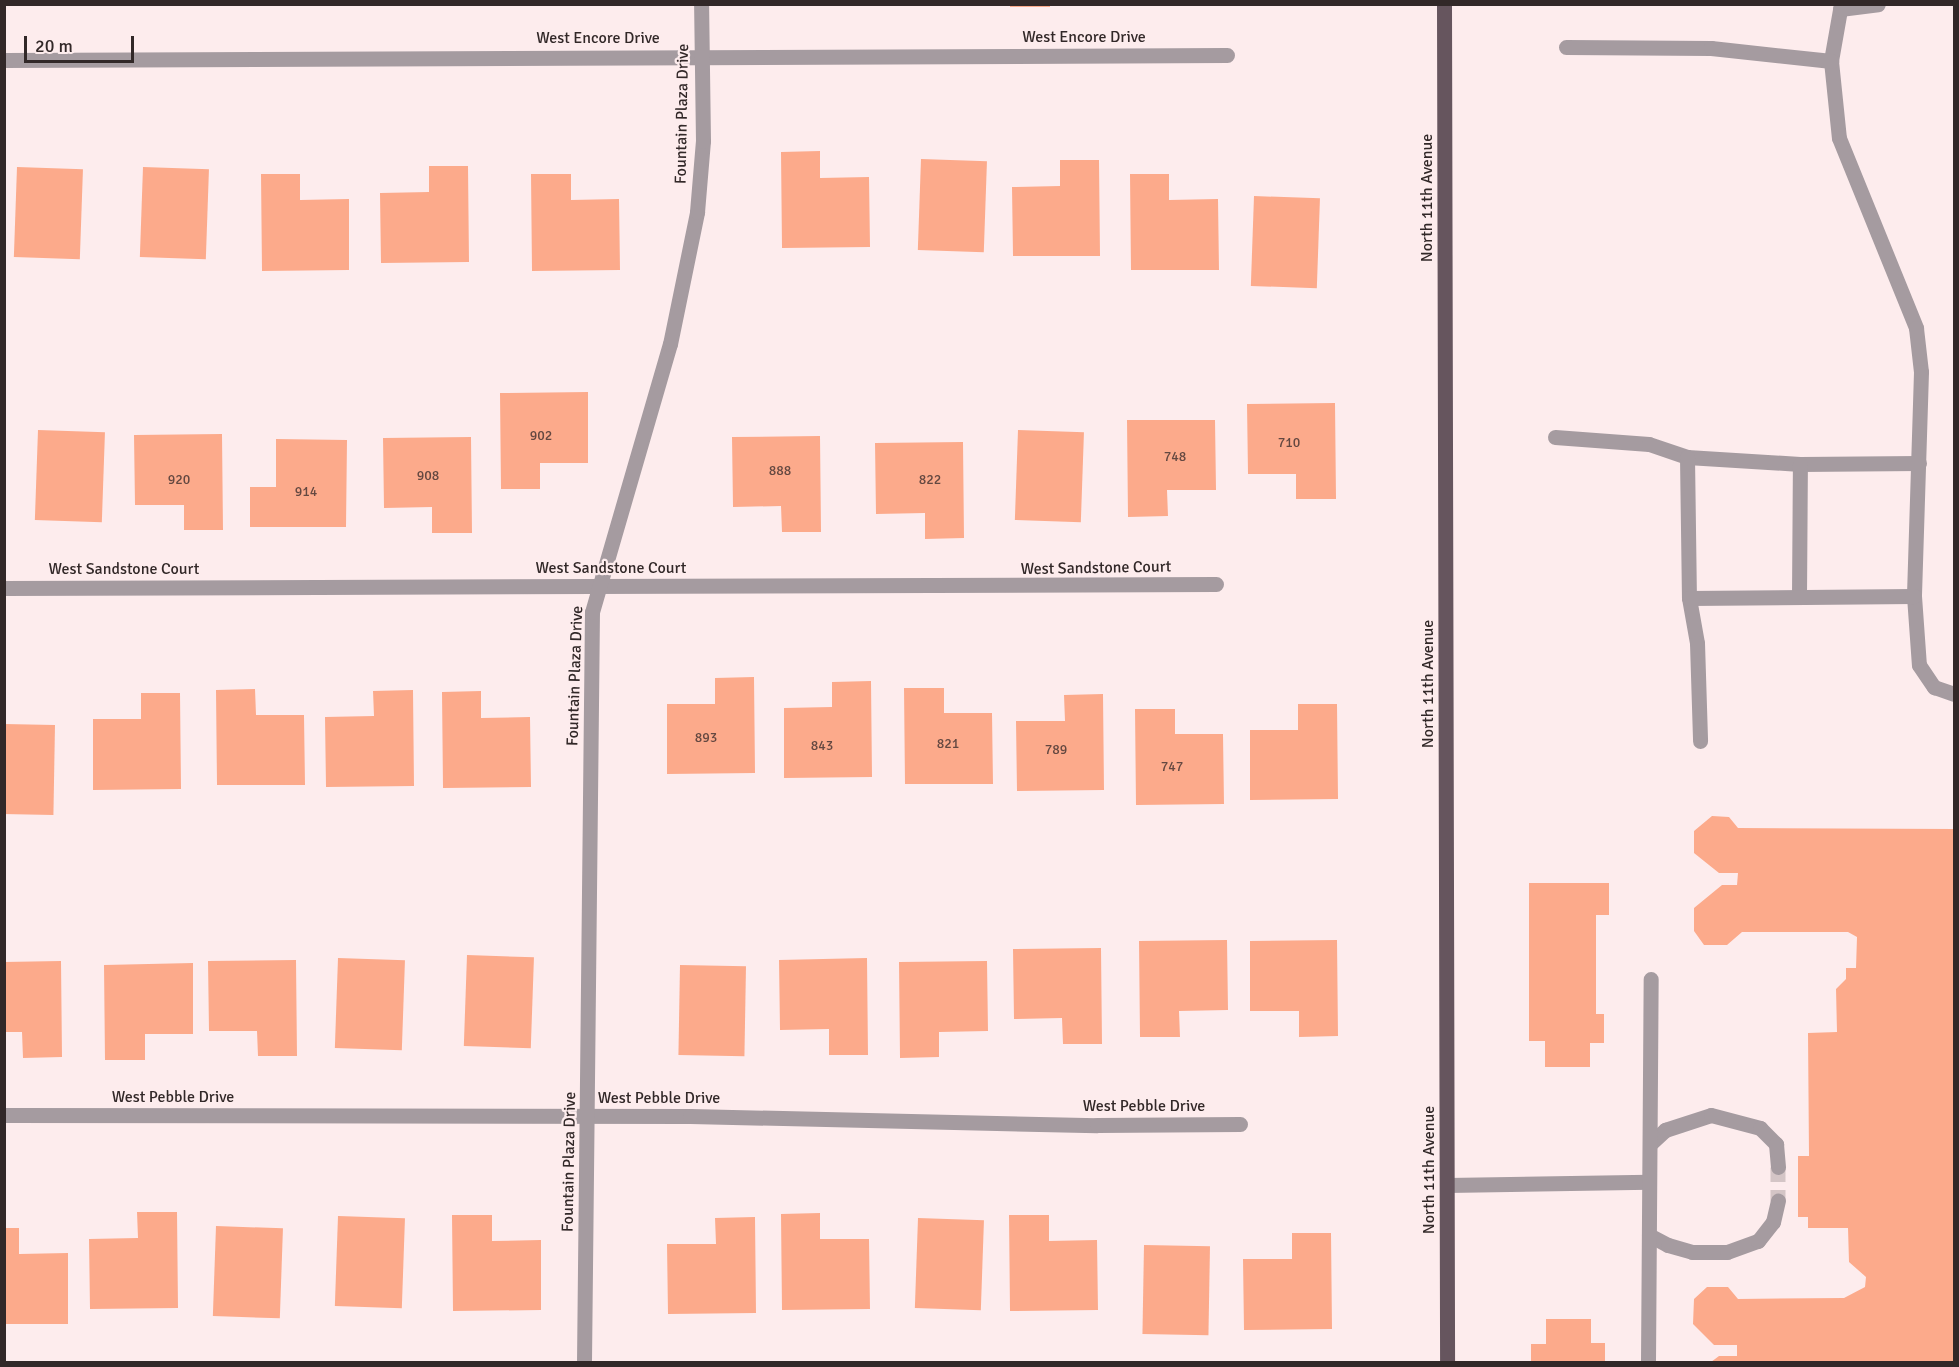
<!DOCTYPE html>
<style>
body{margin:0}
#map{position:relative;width:1959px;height:1367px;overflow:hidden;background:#fdeced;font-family:Signika,sans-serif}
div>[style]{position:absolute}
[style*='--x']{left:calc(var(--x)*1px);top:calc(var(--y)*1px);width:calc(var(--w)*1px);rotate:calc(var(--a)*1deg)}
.building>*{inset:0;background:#fcaa8b;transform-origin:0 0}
.minor-tunnel>*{height:15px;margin-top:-7.5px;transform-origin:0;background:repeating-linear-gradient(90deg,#d4c5c6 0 15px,transparent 0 23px)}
.minor>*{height:15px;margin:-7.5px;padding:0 7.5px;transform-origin:7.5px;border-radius:7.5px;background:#a59ba0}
.major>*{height:15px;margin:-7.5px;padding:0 7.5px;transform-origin:7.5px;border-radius:7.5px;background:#66555e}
span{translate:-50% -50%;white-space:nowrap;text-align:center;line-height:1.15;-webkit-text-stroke:4.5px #fdeced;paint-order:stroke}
.number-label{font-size:14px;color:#644841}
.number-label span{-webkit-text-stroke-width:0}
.street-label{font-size:16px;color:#322828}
.frame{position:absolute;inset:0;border:6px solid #322828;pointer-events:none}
.scale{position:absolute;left:24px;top:36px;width:110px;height:27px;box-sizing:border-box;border:3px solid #322828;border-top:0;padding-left:8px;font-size:18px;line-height:21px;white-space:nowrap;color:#322828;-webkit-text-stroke:4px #fdeced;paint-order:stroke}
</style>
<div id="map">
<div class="building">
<i style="left:1010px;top:4px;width:40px;height:3px"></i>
<i style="clip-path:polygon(820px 151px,820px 178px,869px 177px,870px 247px,782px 248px,781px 152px)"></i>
<i style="left:921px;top:159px;width:66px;height:91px;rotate:2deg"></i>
<i style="clip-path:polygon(1060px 160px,1099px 160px,1100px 256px,1013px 256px,1012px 187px,1060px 186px)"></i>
<i style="clip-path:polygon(429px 166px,468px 166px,469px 262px,381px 263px,380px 193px,429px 192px)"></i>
<i style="left:17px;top:167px;width:66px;height:90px;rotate:2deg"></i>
<i style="left:143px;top:167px;width:66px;height:90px;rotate:2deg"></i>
<i style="clip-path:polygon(261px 174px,300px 174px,300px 200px,349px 199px,349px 270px,262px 271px)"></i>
<i style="clip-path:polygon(531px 174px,571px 174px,571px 200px,619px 199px,620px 270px,532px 271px)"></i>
<i style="clip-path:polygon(1130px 174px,1169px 174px,1169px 200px,1218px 199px,1219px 270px,1131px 270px)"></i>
<i style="left:1254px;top:196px;width:66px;height:90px;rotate:2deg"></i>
<i style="clip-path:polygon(588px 392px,588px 463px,540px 463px,540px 489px,501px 489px,500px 393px)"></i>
<i style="clip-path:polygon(1335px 403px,1336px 499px,1296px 499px,1296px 474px,1248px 474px,1247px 404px)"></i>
<i style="clip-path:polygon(1127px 420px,1215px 420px,1216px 490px,1167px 490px,1168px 516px,1128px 517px)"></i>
<i style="left:38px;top:430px;width:67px;height:90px;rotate:2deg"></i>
<i style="left:1018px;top:430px;width:66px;height:90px;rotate:2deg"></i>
<i style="clip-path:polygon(222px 434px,223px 530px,184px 530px,184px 505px,135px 505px,134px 435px)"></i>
<i style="clip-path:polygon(820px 436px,821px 532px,782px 532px,781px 506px,733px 507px,732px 437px)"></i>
<i style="clip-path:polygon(471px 437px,472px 533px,432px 533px,432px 507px,384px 508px,383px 438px)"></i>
<i style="clip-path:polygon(276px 439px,347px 440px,346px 527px,250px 527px,250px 487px,276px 487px)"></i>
<i style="clip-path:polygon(963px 442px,964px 538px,925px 539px,925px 513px,876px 514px,875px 443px)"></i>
<i style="clip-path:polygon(754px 677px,755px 773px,667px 774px,667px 704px,715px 704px,715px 678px)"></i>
<i style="clip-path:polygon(871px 681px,872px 777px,784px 778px,784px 708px,832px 707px,832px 682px)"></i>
<i style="clip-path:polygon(904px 688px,944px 688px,944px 713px,992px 713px,993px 784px,905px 784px)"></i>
<i style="clip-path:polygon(255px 689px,256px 715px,304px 715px,305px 785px,217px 785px,216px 690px)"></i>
<i style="clip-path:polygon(413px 690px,414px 786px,326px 787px,325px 717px,374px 716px,373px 691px)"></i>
<i style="clip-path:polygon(481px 691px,481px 718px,530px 717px,531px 787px,443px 788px,442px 692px)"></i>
<i style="clip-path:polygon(141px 693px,180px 693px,181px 789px,93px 790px,93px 719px,141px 719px)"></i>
<i style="clip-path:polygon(1103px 694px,1104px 790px,1017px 791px,1016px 721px,1065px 721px,1064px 695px)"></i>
<i style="clip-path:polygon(1298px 704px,1337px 704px,1338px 799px,1250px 800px,1250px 730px,1298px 730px)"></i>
<i style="clip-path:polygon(1135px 709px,1175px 709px,1175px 734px,1223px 734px,1224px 804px,1136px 805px)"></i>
<i style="left:4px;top:724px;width:51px;height:90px;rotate:1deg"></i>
<i style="clip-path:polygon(1712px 816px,1729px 817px,1738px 828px,1954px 829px,1954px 1362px,1711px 1362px,1719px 1356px,1737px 1356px,1737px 1345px,1714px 1345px,1693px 1324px,1694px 1299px,1707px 1287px,1728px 1287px,1738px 1299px,1844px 1298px,1865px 1287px,1866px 1277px,1849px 1262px,1848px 1228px,1808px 1228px,1808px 1217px,1798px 1217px,1798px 1156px,1809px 1156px,1808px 1033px,1837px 1032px,1836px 989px,1846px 979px,1846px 968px,1856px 968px,1857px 937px,1848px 932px,1742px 932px,1727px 945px,1704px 945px,1694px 931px,1694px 908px,1722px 885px,1737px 885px,1738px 873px,1719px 873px,1694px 853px,1694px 831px)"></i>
<i style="clip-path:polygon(1529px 883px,1609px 883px,1609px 915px,1596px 915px,1596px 1014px,1604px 1014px,1604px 1043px,1590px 1043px,1590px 1067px,1545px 1067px,1545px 1041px,1529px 1041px)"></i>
<i style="clip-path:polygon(1227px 940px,1228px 1010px,1179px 1011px,1180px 1037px,1140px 1037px,1139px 941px)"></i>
<i style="clip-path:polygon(1337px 940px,1338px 1036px,1299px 1037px,1299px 1011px,1250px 1011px,1250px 941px)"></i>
<i style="clip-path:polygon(1101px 948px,1102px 1044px,1063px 1044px,1062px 1018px,1014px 1019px,1013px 949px)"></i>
<i style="left:467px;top:955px;width:67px;height:91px;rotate:2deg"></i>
<i style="left:338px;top:958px;width:67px;height:90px;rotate:2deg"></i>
<i style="clip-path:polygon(867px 958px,868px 1055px,829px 1055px,829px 1029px,780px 1030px,779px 960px)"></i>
<i style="clip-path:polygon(296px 960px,297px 1056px,258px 1056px,257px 1031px,209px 1031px,208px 961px)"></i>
<i style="clip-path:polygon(61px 961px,62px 1057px,23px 1058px,22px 1032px,4px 1032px,4px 962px)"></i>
<i style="clip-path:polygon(987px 961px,988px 1031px,939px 1032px,939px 1057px,900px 1058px,899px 962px)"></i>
<i style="clip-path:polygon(193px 963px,193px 1034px,145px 1034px,145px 1060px,105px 1060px,104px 965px)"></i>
<i style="left:680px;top:965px;width:66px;height:90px;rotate:1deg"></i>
<i style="clip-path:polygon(137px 1212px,177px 1212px,178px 1308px,90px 1309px,89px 1239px,138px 1238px)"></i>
<i style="clip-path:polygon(820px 1213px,820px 1239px,869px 1239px,870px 1309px,782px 1310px,781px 1214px)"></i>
<i style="clip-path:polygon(452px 1215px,492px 1215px,492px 1241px,541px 1240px,541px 1310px,453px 1311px)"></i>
<i style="clip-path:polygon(1009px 1215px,1049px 1215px,1049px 1241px,1097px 1240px,1098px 1310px,1010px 1311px)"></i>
<i style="left:338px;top:1216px;width:67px;height:90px;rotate:2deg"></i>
<i style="clip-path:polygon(755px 1217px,756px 1313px,668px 1314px,667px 1244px,716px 1244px,715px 1218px)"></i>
<i style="left:918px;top:1218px;width:66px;height:90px;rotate:2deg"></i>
<i style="left:216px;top:1226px;width:67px;height:90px;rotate:2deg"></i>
<i style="clip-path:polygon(4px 1228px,19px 1228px,19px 1254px,68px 1253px,68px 1324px,4px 1324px)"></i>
<i style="clip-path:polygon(1292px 1233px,1331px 1233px,1332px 1329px,1244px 1330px,1243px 1259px,1292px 1259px)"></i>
<i style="left:1144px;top:1245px;width:66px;height:89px;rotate:1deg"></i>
<i style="clip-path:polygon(1546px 1319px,1591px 1319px,1591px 1343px,1605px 1343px,1605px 1362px,1531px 1362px,1531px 1344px,1546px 1344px)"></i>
</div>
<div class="minor-tunnel">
<i style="--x:1778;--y:1167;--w:34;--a:90"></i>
</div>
<div class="minor">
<i style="--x:1841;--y:4;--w:58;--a:100"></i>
<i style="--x:1831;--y:61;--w:77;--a:84.1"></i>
<i style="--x:1839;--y:138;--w:205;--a:67.9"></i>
<i style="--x:1916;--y:328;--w:44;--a:83.5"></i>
<i style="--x:1921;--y:372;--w:224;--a:91.8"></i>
<i style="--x:1914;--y:596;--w:69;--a:85.9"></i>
<i style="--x:1919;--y:665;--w:27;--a:56"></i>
<i style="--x:1934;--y:687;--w:21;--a:19"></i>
<i style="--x:1840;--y:9;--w:38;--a:-7"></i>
<i style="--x:1566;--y:47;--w:145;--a:0.4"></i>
<i style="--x:1711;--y:48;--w:121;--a:6.2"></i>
<i style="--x:4;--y:60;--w:1223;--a:-0.23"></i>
<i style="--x:1555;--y:437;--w:94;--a:4.3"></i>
<i style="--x:1649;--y:444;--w:40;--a:18.9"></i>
<i style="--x:1687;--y:457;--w:113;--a:3.5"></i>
<i style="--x:1800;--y:464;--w:119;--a:-0.5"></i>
<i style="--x:1687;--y:457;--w:141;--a:89.2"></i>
<i style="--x:1689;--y:598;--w:46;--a:79.9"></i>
<i style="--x:1697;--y:643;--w:98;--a:88.2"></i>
<i style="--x:4;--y:588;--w:1212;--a:-0.19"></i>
<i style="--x:1799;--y:596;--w:132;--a:-89.6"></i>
<i style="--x:1689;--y:598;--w:225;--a:-0.5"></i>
<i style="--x:4;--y:1115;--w:686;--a:0.08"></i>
<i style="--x:690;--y:1116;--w:407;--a:1.3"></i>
<i style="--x:1097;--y:1125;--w:143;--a:-0.4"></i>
<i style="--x:1650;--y:1144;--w:21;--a:-43"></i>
<i style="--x:1665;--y:1130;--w:48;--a:-18.1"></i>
<i style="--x:1711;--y:1115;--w:51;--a:14.9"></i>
<i style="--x:1760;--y:1128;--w:23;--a:45"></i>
<i style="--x:1776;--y:1144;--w:23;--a:85"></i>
<i style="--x:1447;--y:1185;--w:202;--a:-0.9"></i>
<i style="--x:1649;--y:1235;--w:21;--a:28"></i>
<i style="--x:1668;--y:1245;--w:25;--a:16"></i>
<i style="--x:1692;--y:1252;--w:35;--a:0"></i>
<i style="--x:1727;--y:1252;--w:33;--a:-20"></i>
<i style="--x:1758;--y:1241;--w:24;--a:-52"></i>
<i style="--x:1773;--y:1222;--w:22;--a:-77"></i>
<i style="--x:584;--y:1362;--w:750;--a:-89.39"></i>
<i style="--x:592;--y:612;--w:279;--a:-73.8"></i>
<i style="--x:670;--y:344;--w:135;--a:-78.4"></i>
<i style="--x:697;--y:212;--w:71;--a:-85.2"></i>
<i style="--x:703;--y:141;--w:137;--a:-90.8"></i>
<i style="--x:1648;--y:1362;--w:383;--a:-89.6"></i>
</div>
<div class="major">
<i style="--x:1444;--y:4;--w:1358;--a:89.87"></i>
</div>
<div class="number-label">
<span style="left:541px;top:436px">902</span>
<span style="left:1289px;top:443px">710</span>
<span style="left:1175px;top:457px">748</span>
<span style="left:780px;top:471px">888</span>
<span style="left:428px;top:476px">908</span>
<span style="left:179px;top:480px">920</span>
<span style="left:930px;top:480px">822</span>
<span style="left:306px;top:492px">914</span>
<span style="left:706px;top:738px">893</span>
<span style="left:948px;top:744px">821</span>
<span style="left:822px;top:746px">843</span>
<span style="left:1056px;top:750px">789</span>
<span style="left:1172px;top:767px">747</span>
</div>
<div class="street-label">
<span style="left:1084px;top:37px">West Encore Drive</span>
<span style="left:598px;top:38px">West Encore Drive</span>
<span style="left:682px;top:114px;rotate:-89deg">Fountain Plaza Drive</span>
<span style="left:1427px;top:198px;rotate:-90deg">North 11th Avenue</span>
<span style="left:611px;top:568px">West Sandstone Court</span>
<span style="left:1096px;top:568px;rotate:-1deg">West Sandstone Court</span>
<span style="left:124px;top:569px">West Sandstone Court</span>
<span style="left:575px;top:676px;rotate:-88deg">Fountain Plaza Drive</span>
<span style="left:1428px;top:684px;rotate:-90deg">North 11th Avenue</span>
<span style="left:173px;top:1097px">West Pebble Drive</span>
<span style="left:659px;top:1098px">West Pebble Drive</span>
<span style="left:1144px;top:1106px">West Pebble Drive</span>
<span style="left:569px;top:1162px;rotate:-89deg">Fountain Plaza Drive</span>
<span style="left:1429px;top:1170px;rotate:-90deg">North 11th Avenue</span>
</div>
<div class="frame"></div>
<div class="scale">20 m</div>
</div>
